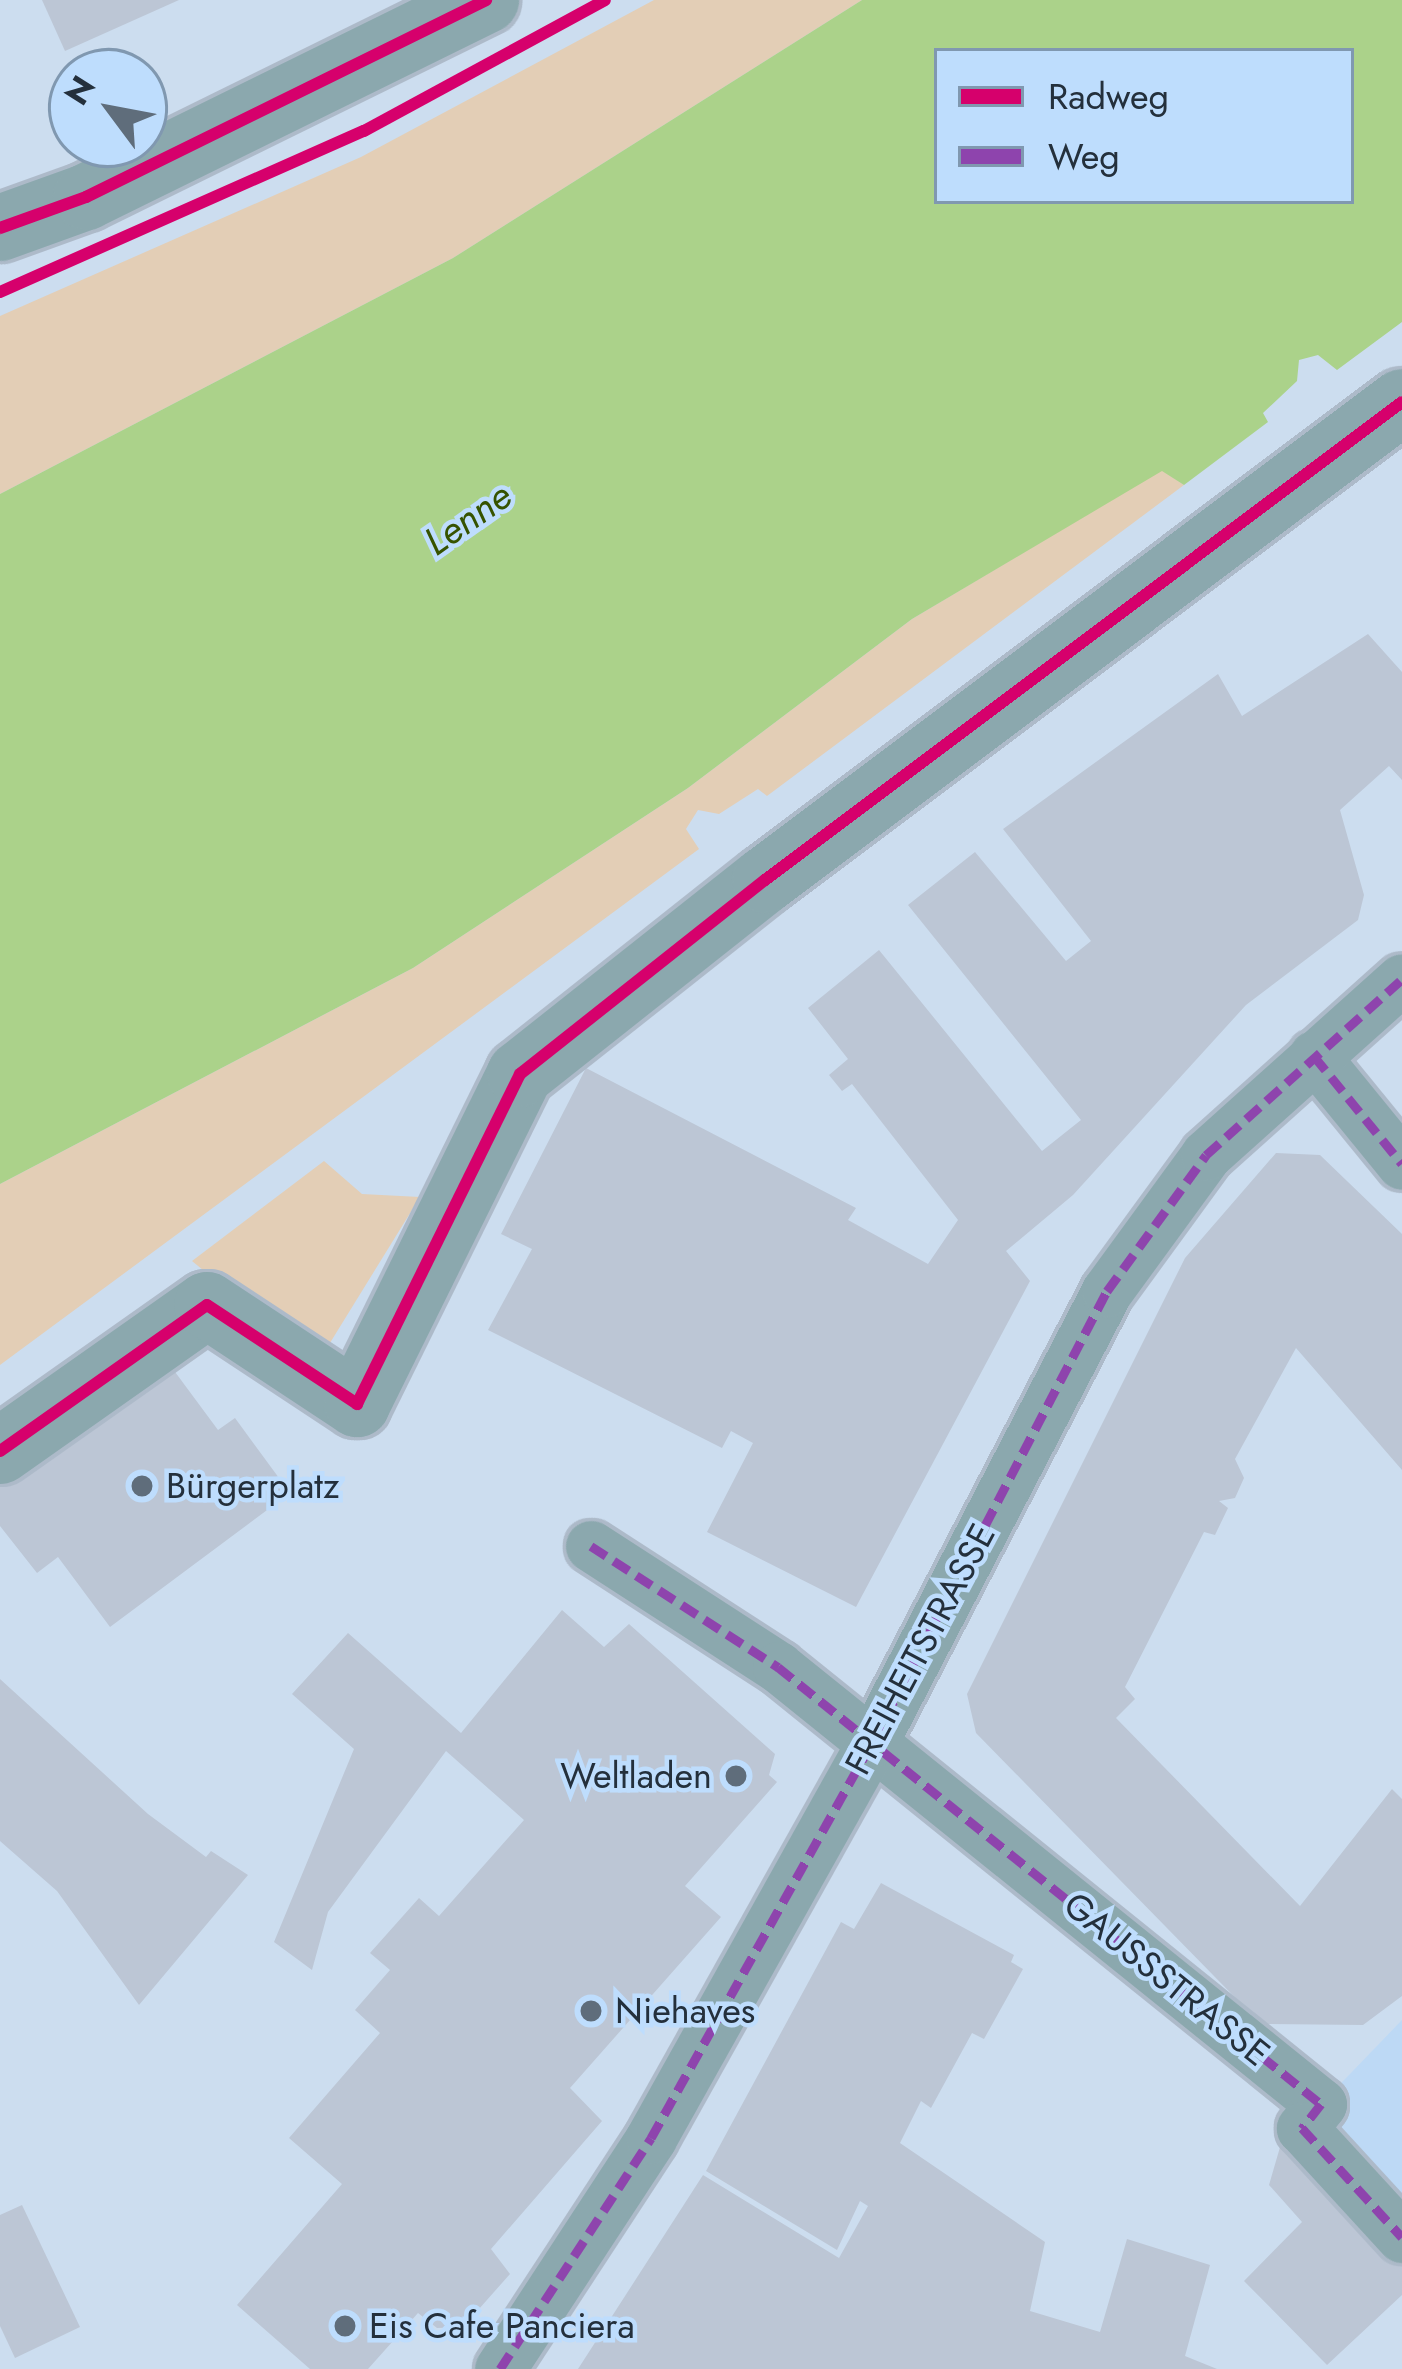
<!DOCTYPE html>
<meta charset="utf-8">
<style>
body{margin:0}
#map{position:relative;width:1402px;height:2369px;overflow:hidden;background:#ccddef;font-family:Jost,sans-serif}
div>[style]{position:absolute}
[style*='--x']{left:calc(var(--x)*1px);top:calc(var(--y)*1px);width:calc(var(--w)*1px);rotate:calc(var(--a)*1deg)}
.built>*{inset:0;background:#bdd9f5}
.green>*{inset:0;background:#e3ceb6}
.water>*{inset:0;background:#abd28a}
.building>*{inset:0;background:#bcc6d5}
.roads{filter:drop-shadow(3px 0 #adbac9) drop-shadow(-3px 0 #adbac9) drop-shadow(0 3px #adbac9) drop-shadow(0 -3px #adbac9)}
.pedestrian>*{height:51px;margin:-25.5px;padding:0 25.5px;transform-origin:25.5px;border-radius:25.5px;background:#8ba8ae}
.minor>*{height:66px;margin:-33px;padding:0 33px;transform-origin:33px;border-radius:33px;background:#8ba8ae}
.tertiary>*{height:66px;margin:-33px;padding:0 33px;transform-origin:33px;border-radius:33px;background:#8ba8ae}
.quiet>*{height:9px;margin-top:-4.5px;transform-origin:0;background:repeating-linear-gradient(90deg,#8e44ad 0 18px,transparent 0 27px)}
.cycleway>*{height:12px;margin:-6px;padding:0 6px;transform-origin:6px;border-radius:6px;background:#d6006c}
.dots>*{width:33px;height:33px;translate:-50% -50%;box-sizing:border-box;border:6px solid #beddfd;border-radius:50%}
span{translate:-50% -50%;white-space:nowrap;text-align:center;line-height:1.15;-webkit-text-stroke:9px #beddfd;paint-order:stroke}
.poi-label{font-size:36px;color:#24303c}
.left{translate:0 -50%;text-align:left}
.right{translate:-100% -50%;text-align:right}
.street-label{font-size:36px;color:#24303c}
.water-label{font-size:39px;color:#365300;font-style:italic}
.legend{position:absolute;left:934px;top:48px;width:420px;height:156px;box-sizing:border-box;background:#beddfd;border:3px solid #8098b0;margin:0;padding:15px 21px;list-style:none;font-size:36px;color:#24303c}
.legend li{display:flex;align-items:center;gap:24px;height:60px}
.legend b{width:60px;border:3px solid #8098b0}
.north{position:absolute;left:48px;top:48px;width:120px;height:120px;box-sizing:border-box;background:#beddfd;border:3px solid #8098b0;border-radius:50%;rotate:302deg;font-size:33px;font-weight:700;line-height:48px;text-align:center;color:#24303c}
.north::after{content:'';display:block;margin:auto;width:42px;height:54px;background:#5f6d7b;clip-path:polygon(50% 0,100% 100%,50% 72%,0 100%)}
</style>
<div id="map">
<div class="built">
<i style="clip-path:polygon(1402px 2020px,1402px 2237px,1321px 2104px)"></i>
</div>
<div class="green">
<i style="clip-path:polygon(654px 0,862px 0,453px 258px,0 494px,0 316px,361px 157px)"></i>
<i style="clip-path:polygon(1162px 470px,1184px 485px,767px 796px,758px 789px,719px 814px,698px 810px,686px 829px,699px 849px,0 1365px,0 1184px,413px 968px,688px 788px,912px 619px)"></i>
<i style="clip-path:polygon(324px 1161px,362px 1194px,420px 1197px,317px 1364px,192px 1261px)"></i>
</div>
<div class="water">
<i style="clip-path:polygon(evenodd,862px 0,1402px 0,1402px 322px,1337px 370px,1318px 355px,1299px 360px,1297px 381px,1263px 413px,1268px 422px,1184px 485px,1162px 471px,912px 619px,688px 788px,413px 968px,0 1184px,0 494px,453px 258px,862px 0,937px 51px,1351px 51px,1351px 201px,937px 201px,937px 51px)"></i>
</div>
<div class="building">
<i style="clip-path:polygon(42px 0,179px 0,65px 51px)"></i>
<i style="clip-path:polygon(1368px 634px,1402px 672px,1402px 780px,1389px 766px,1340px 810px,1364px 895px,1358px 920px,1246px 1005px,1073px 1195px,1006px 1251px,1030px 1281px,856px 1607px,707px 1532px,753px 1443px,731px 1431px,722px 1448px,488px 1330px,532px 1249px,501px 1234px,586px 1068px,856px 1208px,848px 1220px,928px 1264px,958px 1220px,852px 1084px,842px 1091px,829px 1075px,848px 1059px,808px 1008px,879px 950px,1042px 1151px,1081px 1120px,908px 905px,975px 852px,1066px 961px,1091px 941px,1003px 829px,1218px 674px,1242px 716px)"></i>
<i style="clip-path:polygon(1276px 1153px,1320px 1155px,1402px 1234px,1402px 1470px,1296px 1348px,1235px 1459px,1244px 1478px,1235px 1498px,1219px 1501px,1228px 1508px,1215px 1535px,1204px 1532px,1125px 1687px,1135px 1699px,1116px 1718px,1300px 1906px,1392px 1789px,1402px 1799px,1402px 1996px,1363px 2025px,1261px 2024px,976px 1733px,967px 1694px,1185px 1258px)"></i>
<i style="clip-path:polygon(164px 1357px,218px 1430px,235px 1418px,290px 1493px,110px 1627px,58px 1557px,37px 1573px,0 1526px,0 1478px)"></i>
<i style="clip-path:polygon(562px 1610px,604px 1647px,629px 1624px,775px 1754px,769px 1775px,777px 1782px,685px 1886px,721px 1917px,570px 2088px,602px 2121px,491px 2249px,510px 2274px,463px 2327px,437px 2328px,418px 2313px,368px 2369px,310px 2369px,237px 2305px,342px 2184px,289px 2138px,380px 2033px,355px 2010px,390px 1970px,370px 1953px,419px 1898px,439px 1916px,524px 1820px,446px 1751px,328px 1912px,312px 1970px,274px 1942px,354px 1749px,292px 1694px,348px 1633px,461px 1733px)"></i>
<i style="clip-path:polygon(0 1679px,148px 1814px,206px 1857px,211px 1851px,248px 1875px,139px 2005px,57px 1891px,0 1841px)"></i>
<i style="clip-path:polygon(881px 1883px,1014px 1955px,1011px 1962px,1023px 1969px,984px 2039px,972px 2033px,931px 2108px,921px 2101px,900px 2143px,1045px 2242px,1030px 2311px,1100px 2332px,1127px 2239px,1210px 2265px,1185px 2356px,1217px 2369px,578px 2369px,703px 2175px,839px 2258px,868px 2206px,860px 2201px,837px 2250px,706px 2171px,841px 1922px,854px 1929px)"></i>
<i style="clip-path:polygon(1285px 2130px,1402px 2249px,1402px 2295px,1327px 2365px,1244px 2281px,1302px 2222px,1269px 2185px)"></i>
<i style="clip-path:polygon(22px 2205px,80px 2327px,15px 2358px,0 2326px,0 2215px)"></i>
</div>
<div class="roads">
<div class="pedestrian">
<i style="--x:1314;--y:1056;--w:139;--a:50.8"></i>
<i style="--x:591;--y:1546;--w:223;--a:32.9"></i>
<i style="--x:778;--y:1667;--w:697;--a:38.83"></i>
<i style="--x:1321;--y:2104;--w:31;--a:128"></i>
<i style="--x:1302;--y:2128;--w:148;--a:47.5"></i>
<i style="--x:500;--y:2369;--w:276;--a:-56.8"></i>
<i style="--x:651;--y:2138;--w:455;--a:-60.8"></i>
<i style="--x:873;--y:1741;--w:507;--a:-62.53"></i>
<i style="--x:1107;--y:1291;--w:168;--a:-53.9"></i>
<i style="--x:1206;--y:1155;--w:263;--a:-41.9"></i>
</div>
<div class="minor">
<i style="--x:0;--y:1451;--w:253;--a:-35.2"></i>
<i style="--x:207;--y:1305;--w:180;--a:33.4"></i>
<i style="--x:357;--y:1404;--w:368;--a:-63.7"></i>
<i style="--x:520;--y:1074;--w:313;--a:-38.4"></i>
<i style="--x:765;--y:880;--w:796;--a:-36.88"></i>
</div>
<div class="tertiary">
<i style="--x:0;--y:228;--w:91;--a:-19.8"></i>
<i style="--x:86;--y:197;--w:446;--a:-26.2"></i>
</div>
</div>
<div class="quiet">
<i style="--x:1314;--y:1056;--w:139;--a:50.8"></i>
<i style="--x:591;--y:1546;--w:223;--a:32.9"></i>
<i style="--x:778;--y:1667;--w:697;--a:38.83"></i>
<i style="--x:1321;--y:2104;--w:31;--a:128"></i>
<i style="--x:1302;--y:2128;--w:148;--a:47.5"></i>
<i style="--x:500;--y:2369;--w:276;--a:-56.8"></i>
<i style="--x:651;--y:2138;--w:455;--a:-60.8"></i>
<i style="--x:873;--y:1741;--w:507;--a:-62.53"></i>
<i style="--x:1107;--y:1291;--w:168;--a:-53.9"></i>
<i style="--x:1206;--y:1155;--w:263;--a:-41.9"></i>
</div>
<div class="cycleway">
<i style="--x:0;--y:228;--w:91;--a:-19.8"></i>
<i style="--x:86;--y:197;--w:446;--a:-26.2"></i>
<i style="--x:0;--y:292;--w:398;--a:-23.9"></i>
<i style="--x:364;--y:131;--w:274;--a:-28.5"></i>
<i style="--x:0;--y:1451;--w:253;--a:-35.2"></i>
<i style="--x:207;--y:1305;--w:180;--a:33.4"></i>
<i style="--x:357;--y:1404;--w:368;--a:-63.7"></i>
<i style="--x:520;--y:1074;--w:313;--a:-38.4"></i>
<i style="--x:765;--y:880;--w:796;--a:-36.88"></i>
</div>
<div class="dots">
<i style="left:142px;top:1486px;background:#5f6d7b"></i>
<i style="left:736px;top:1776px;background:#5f6d7b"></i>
<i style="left:591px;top:2011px;background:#5f6d7b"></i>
<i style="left:345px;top:2326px;background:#5f6d7b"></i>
</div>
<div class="poi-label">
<span class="left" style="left:166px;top:1486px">Bürgerplatz</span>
<span class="right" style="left:712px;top:1776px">Weltladen</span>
<span class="left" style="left:615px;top:2011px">Niehaves</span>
<span class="left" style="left:369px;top:2326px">Eis Cafe Panciera</span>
</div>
<div class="street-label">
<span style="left:920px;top:1649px;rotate:-62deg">FREIHEITSTRASSE</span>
<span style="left:1167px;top:1979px;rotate:39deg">GAUSSSTRASSE</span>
</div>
<div class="water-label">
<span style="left:468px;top:519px;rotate:-35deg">Lenne</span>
</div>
<ul class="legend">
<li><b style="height:15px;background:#d6006c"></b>Radweg</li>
<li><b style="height:15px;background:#8e44ad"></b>Weg</li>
</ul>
<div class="north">N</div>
</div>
